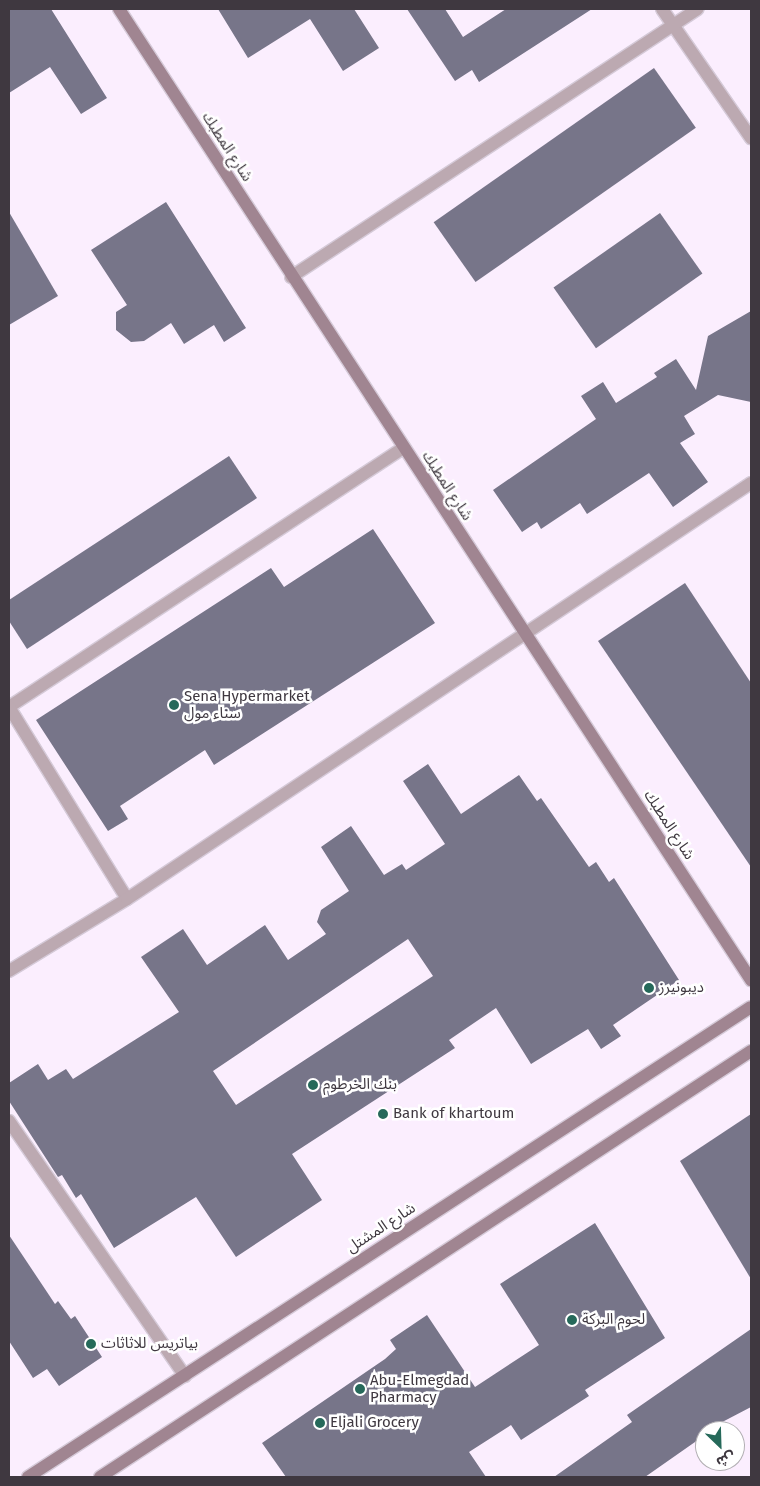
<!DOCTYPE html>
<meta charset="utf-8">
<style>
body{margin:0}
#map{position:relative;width:760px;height:1486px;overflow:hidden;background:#fbeefe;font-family:"Fira Sans","Noto Sans Arabic",sans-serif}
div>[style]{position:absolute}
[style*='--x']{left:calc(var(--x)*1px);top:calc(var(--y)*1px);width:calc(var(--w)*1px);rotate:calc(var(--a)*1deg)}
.building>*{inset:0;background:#777589;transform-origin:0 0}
.roads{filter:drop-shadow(1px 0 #d5cad8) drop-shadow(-1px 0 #d5cad8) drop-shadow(0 1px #d5cad8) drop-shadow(0 -1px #d5cad8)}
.street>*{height:12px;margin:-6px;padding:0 6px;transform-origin:6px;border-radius:6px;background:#bca9b1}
.secondary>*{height:12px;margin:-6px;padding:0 6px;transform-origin:6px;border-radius:6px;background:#a08591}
.dots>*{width:14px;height:14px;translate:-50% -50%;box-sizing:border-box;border:2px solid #fff;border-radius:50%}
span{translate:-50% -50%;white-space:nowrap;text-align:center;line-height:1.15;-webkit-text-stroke:5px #fff;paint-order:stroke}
.street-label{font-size:15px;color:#3f3840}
.poi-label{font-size:15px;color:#3f3840}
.left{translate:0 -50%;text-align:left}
.frame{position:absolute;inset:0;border:10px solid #3f3840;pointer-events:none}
.north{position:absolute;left:695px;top:1421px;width:50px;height:50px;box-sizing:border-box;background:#fff;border:1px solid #b2afb3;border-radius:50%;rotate:156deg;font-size:14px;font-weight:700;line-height:20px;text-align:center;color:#3f3840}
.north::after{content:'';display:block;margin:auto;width:18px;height:22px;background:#26695a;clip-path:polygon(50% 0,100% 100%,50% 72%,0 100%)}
</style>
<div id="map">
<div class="building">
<i style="clip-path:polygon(9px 9px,51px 9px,107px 98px,81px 114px,50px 67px,9px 93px)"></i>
<i style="clip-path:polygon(218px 9px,354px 9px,379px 48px,343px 71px,310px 19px,248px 58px)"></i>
<i style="clip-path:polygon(407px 9px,445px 9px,463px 37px,506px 9px,592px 9px,479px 82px,472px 70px,455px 81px)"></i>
<i style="left:654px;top:68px;width:73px;height:269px;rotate:55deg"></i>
<i style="clip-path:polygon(166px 202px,246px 328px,224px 342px,214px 325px,184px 344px,171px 323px,144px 341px,131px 342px,116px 330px,116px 312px,127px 305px,91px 250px)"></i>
<i style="clip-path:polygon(9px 212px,58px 296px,9px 325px)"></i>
<i style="left:660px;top:213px;width:74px;height:130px;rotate:55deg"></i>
<i style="clip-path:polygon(751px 311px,751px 402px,718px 395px,684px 416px,695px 434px,680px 443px,708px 482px,673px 507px,649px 473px,587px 514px,580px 503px,541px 529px,537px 522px,522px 532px,493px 490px,596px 419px,581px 396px,603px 382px,616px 403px,657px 377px,654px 373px,676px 359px,696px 390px,708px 336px)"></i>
<i style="clip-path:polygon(229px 456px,257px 498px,27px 649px,9px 621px,9px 600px)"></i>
<i style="clip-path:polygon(373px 529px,435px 623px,214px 765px,205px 750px,120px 806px,128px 819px,108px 831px,36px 720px,271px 568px,284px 587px)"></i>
<i style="clip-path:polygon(685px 583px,751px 683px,751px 867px,598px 641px)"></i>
<i style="clip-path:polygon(evenodd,428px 764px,461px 814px,519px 775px,537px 801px,541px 798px,589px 867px,596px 862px,609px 882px,614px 878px,679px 980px,613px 1025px,621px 1036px,601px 1049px,588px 1029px,531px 1064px,496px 1008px,449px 1040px,455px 1048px,292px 1154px,322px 1200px,236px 1257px,196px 1197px,114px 1248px,81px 1194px,76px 1198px,62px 1175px,58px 1177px,9px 1101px,9px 1083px,38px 1064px,48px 1080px,66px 1069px,73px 1079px,179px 1012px,141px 957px,183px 929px,207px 965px,265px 925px,288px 960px,326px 934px,317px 922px,321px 910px,349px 891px,321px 847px,351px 826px,384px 875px,402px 864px,406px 870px,445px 844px,403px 781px,428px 764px,408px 939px,433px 976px,236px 1105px,213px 1071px,408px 939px)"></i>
<i style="clip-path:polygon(751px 1114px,751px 1279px,680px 1161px)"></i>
<i style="clip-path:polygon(595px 1223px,665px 1338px,585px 1390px,589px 1396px,521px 1440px,511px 1425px,469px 1452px,486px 1477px,286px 1477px,262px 1443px,385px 1359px,396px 1349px,390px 1340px,427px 1315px,475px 1387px,539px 1345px,500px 1284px)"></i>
<i style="clip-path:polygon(9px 1235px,55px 1304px,58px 1301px,71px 1319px,75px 1316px,102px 1357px,59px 1386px,47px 1369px,33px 1378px,9px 1341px)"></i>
<i style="clip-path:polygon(751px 1329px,751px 1407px,705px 1431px,705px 1435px,645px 1477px,554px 1477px,632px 1422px,627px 1415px)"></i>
</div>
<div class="roads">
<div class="street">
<i style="--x:662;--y:9;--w:157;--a:55.4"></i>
<i style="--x:291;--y:277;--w:487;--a:-33.4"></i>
<i style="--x:9;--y:707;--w:472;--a:-33.3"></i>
<i style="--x:9;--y:707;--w:225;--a:58.4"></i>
<i style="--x:9;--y:971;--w:138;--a:-31.4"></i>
<i style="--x:127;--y:899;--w:750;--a:-33.69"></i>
<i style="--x:9;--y:1121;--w:310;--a:55.4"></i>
</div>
<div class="secondary">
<i style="--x:119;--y:9;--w:1159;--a:56.94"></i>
<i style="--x:28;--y:1477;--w:862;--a:-33.03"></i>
<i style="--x:100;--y:1477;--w:778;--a:-33.2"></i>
</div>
</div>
<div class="dots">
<i style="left:174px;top:705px;background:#26695a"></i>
<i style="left:649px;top:988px;background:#26695a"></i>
<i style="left:313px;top:1085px;background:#26695a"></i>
<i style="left:383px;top:1114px;background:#26695a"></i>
<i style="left:572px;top:1320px;background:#26695a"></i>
<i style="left:91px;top:1344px;background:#26695a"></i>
<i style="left:360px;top:1389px;background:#26695a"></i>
<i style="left:320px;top:1423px;background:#26695a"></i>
</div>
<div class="street-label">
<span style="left:227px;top:147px;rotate:57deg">شارع المطبك</span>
<span style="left:447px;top:486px;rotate:57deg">شارع المطبك</span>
<span style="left:669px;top:825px;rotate:57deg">شارع المطبك</span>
<span style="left:381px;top:1228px;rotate:-33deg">شارع المشتل</span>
</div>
<div class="poi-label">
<span class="left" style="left:184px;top:705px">Sena Hypermarket<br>سناء مول</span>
<span class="left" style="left:659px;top:988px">ديبونيرز</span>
<span class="left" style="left:323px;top:1085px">بنك الخرطوم</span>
<span class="left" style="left:393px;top:1114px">Bank of khartoum</span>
<span class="left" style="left:582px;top:1320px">لحوم البركة</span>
<span class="left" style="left:101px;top:1344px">بياتريس للاثاثات</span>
<span class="left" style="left:370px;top:1389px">Abu-Elmegdad<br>Pharmacy</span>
<span class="left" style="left:330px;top:1423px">Eljali Grocery</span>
</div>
<div class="frame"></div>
<div class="north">ش</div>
</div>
